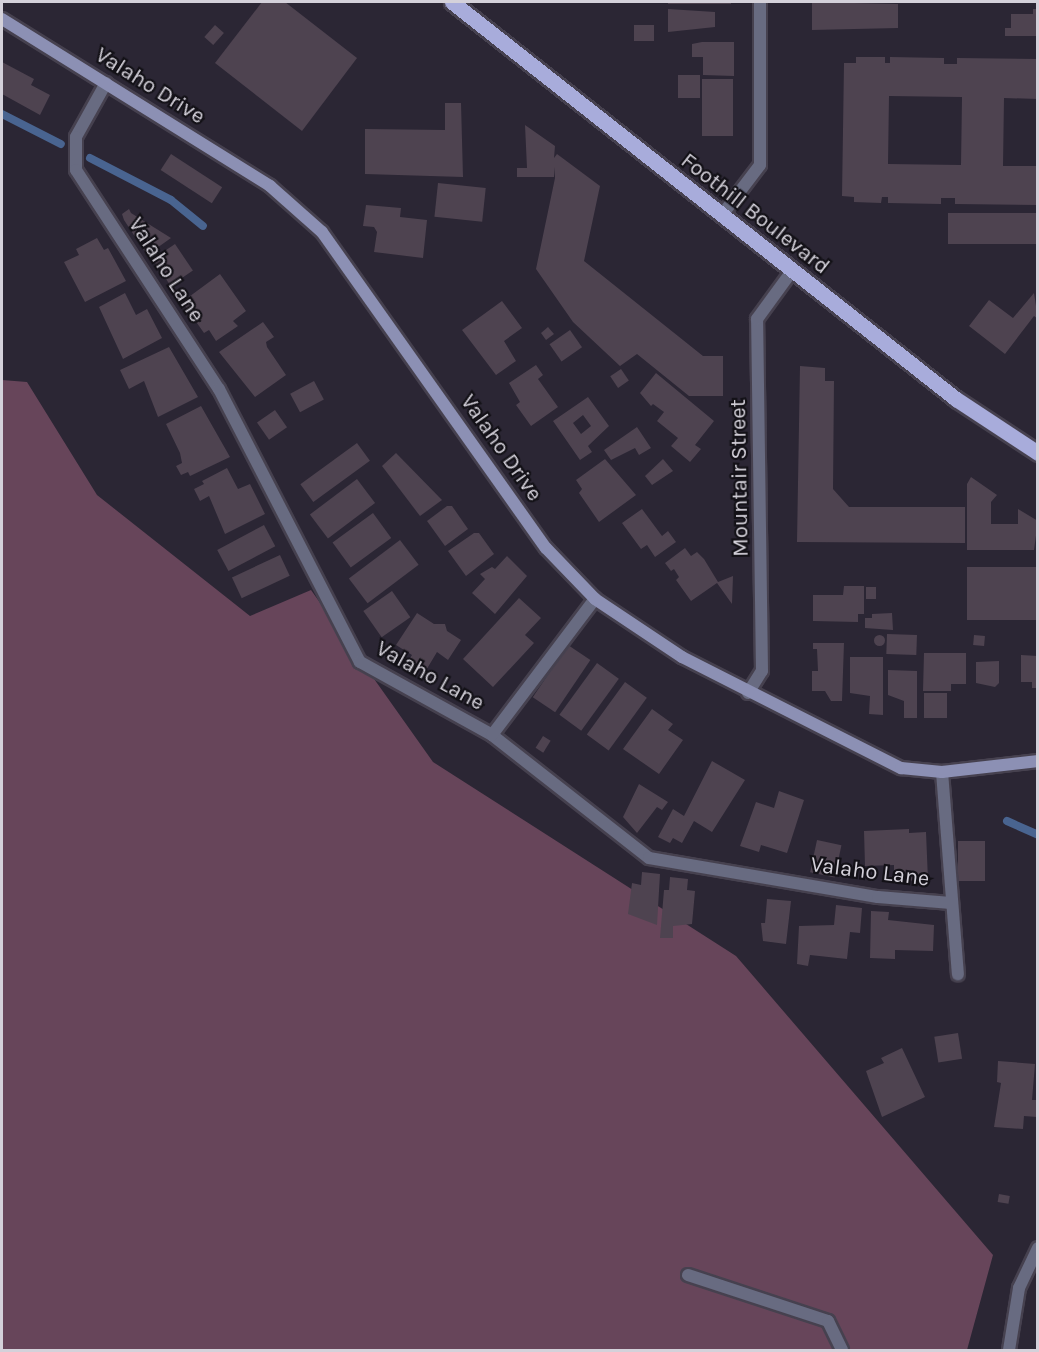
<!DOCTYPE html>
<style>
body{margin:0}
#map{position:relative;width:1039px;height:1352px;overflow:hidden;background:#2b2634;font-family:Karla,sans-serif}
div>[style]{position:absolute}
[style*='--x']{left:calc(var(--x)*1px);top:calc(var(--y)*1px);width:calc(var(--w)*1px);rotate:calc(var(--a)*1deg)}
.green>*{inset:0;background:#67455a}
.stream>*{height:8px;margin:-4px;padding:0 4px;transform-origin:4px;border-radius:4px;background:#496490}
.building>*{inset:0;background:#4e4350;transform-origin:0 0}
.round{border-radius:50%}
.roads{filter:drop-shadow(2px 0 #46414f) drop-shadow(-2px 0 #46414f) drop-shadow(0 2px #46414f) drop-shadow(0 -2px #46414f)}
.street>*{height:12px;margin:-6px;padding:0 6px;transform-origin:6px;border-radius:6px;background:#686b81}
.secondary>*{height:12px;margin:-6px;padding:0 6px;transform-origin:6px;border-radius:6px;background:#8c90b4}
.primary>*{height:15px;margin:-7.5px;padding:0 7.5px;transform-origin:7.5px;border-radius:7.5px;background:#a8acdb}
span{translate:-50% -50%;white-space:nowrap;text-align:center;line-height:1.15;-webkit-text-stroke:4.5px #131117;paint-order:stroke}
.street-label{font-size:22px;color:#d4d1da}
.frame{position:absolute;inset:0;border:3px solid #d4d1da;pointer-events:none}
</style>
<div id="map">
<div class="green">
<i style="clip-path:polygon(2px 380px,27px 382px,97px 495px,250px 616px,311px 590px,433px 762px,736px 956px,993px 1255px,967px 1350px,2px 1350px)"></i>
</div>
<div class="stream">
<i style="--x:2;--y:114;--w:66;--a:27"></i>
<i style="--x:90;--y:158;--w:91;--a:27.4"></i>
<i style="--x:171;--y:200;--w:41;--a:39.1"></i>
<i style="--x:1007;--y:821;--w:34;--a:24"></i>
</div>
<div class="building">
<i style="clip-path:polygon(262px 2px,285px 2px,357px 58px,302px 131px,215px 63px)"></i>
<i style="left:668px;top:2px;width:63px;height:2px"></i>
<i style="clip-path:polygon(812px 2px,898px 4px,898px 28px,812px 30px)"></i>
<i style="clip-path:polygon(668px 9px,715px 12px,715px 27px,668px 32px)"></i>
<i style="clip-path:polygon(1033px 9px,1038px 9px,1038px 36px,1005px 36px,1005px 28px,1011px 28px,1011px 14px,1033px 14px)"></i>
<i style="left:215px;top:25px;width:12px;height:16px;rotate:42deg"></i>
<i style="left:634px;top:25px;width:20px;height:16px"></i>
<i style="clip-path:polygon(702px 42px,734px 42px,734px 76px,703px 75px,703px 57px,692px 57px,692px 44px)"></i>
<i style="clip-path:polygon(evenodd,856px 57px,885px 57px,885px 63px,890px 63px,890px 57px,944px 58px,944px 64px,957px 64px,957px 58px,1038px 59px,1038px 99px,1004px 98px,1003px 166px,1038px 166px,1038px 205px,955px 204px,955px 198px,941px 198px,941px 204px,888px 203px,888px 197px,882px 197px,881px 203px,854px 202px,854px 197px,842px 196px,844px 63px,856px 63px,856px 57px,889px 96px,962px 97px,961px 165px,888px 164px,889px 96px)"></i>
<i style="clip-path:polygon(2px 62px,34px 79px,31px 85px,50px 95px,40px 115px,2px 94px)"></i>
<i style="left:700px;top:75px;width:23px;height:22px;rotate:90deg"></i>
<i style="left:702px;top:79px;width:31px;height:57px"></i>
<i style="clip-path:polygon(445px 103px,461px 103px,463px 177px,365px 174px,365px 129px,445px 130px)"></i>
<i style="clip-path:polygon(525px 125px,555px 146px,554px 158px,557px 154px,600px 186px,584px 261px,703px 356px,723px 356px,723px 396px,689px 396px,637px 354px,620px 366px,573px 322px,536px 269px,555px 178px,555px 167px,554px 177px,517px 177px,517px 168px,527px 168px)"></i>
<i style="left:171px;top:154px;width:61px;height:19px;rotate:33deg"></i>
<i style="left:438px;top:183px;width:48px;height:34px;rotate:6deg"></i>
<i style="clip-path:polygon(366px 205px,401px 208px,400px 217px,427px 220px,423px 258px,374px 252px,377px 232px,374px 227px,363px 226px)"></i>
<i style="clip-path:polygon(129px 209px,131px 213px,171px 238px,147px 255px,124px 220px,122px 214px)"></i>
<i style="left:948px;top:213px;width:90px;height:31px"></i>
<i style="clip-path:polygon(97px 238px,104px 250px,108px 248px,126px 281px,85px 302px,64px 262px,79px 255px,76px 249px)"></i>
<i style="left:175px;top:244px;width:32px;height:27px;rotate:56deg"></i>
<i style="clip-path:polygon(220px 274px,246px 311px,233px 321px,238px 326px,216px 341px,209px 330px,204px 333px,182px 302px)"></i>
<i style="clip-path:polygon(125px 293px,136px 315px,147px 309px,162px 338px,123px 359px,99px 307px)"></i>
<i style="clip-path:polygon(1034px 293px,1038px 319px,1034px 316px,1005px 354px,969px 326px,989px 300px,1013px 318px)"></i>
<i style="clip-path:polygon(502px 301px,522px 328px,504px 341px,516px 361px,496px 375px,462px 330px)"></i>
<i style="clip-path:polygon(263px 322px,274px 337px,266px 342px,267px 347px,286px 375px,255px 397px,219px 352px)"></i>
<i style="clip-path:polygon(548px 327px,554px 334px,546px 340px,541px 333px)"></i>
<i style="left:570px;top:330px;width:21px;height:25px;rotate:55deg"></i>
<i style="clip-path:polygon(169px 347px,198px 397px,158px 417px,144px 381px,129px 389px,120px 370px)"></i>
<i style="clip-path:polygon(536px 365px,543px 375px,538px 379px,558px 407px,531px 426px,516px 405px,520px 402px,509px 383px)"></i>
<i style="clip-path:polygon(800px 366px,825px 368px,825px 381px,834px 381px,833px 489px,849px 507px,965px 507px,965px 543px,797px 542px)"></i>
<i style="left:621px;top:369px;width:14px;height:13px;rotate:56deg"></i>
<i style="clip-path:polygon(656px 373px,714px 421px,695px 445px,701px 449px,690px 462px,671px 446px,678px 438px,657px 421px,664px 412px,653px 404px,651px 406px,640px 393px)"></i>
<i style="left:314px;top:381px;width:21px;height:27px;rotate:62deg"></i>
<i style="clip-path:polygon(evenodd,588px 397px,609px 426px,588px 446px,592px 452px,580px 460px,553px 421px,588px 397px,583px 415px,591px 426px,581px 434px,573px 423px,583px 415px)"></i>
<i style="clip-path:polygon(201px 406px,230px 457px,190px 476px,188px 472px,181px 475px,176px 466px,182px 463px,180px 453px,166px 424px)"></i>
<i style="left:275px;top:410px;width:21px;height:22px;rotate:55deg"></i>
<i style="clip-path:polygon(637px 427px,651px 448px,639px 455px,635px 448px,611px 460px,604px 450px)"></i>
<i style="left:357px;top:443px;width:22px;height:70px;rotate:54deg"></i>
<i style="clip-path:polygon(396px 453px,442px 500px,420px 516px,382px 466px)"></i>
<i style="clip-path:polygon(605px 459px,636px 495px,599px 522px,579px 493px,582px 489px,576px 480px)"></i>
<i style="clip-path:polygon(663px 459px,673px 471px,652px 485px,645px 476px)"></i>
<i style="clip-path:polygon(227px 468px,238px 489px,250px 484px,265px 514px,225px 534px,209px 496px,200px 501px,194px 489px,204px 484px,202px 481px)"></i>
<i style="clip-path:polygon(971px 477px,997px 495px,991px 502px,991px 524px,1018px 524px,1018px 509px,1038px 521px,1034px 550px,967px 550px,967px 484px)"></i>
<i style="left:357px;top:479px;width:30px;height:59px;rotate:53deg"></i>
<i style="clip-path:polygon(447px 506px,452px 506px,468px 529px,445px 546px,427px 521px)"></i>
<i style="clip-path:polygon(642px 509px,662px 536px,668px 531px,676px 542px,655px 557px,647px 545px,641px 549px,622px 523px)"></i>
<i style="left:373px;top:513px;width:31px;height:50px;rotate:54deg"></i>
<i style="left:264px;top:525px;width:24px;height:53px;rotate:62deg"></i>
<i style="clip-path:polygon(474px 533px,479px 533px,494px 554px,466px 576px,448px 551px)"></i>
<i style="left:400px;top:540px;width:31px;height:64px;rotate:53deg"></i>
<i style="clip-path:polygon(685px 548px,691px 556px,697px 552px,704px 559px,718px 582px,733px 576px,732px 604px,717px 583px,691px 601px,676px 580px,679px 577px,674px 569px,671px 571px,665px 563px)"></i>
<i style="left:280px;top:555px;width:23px;height:53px;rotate:65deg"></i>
<i style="clip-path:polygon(507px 556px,527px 576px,495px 614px,472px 593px,485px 579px,480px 574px,492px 567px,495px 569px)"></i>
<i style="left:967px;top:567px;width:71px;height:53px"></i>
<i style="clip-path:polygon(844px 586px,864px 586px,864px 614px,858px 614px,858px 622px,813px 621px,813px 595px,843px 595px)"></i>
<i style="left:866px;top:587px;width:10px;height:12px"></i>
<i style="left:392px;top:591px;width:32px;height:35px;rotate:55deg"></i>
<i style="clip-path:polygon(519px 598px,541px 618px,525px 635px,534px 643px,493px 687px,463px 659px)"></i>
<i style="clip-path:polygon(417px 613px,434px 624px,445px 624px,447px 631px,461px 640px,448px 660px,437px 652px,425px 672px,408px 661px,412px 655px,396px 645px)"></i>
<i style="clip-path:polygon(892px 613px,893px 630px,865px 628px,865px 618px,872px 618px,872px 614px)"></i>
<i style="left:887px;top:634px;width:30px;height:20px;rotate:2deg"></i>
<i class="round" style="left:873.5px;top:634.5px;width:11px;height:11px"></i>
<i style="left:974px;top:635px;width:11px;height:10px;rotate:5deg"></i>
<i style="clip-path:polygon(813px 643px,844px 643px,842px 701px,831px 701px,825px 691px,812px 691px,812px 671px,818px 671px,817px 649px,813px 649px)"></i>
<i style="left:568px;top:645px;width:27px;height:63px;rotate:34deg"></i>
<i style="clip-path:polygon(924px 653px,966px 653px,966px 684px,951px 684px,951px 691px,923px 691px)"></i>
<i style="clip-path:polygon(1021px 655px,1038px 656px,1038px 688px,1032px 688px,1032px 682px,1021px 682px)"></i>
<i style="clip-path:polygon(850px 657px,883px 657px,883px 715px,869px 714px,870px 696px,850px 693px)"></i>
<i style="clip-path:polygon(999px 661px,999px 683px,995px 687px,976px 683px,976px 662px)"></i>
<i style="left:597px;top:663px;width:27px;height:64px;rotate:36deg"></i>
<i style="clip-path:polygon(888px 670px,917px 671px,917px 718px,904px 718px,904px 701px,888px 695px)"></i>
<i style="left:625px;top:682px;width:27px;height:65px;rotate:36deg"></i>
<i style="left:924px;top:693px;width:23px;height:25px"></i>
<i style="clip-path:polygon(652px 709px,673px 724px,668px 730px,683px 740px,659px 774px,623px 749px)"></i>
<i style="left:543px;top:736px;width:9px;height:14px;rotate:32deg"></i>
<i style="clip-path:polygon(712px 761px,745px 780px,712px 832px,694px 821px,682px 843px,673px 838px,670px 843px,658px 837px,673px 809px,684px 816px)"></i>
<i style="clip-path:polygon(639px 784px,668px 802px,662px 810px,657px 807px,637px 833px,623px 817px)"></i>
<i style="clip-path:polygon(779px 791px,804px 800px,787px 853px,761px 845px,759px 852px,740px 846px,756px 802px,774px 808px)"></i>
<i style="clip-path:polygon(909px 829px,909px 833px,926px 832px,928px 880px,899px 881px,899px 871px,894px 871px,894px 865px,865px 866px,864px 831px)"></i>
<i style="left:817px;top:840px;width:25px;height:33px;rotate:12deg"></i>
<i style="left:958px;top:841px;width:27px;height:40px"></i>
<i style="clip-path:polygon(642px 872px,660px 874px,657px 925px,628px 914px,632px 883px,641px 885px)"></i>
<i style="clip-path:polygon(670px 877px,688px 879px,687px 890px,695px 891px,692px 924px,673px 926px,673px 938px,660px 938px,664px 890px,669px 890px)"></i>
<i style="clip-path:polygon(767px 899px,791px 901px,786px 944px,763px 941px,761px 923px,765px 923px)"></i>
<i style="clip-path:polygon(836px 905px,862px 908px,860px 933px,850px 932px,847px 959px,810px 955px,808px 966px,797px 964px,799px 926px,834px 925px)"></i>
<i style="clip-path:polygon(871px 911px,889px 912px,888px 920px,934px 925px,933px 951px,895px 950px,895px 959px,870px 958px)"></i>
<i style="left:958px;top:1033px;width:26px;height:24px;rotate:81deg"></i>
<i style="clip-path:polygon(902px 1048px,925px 1097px,882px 1117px,866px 1071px,884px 1063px,881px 1058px)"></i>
<i style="clip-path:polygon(998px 1061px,1035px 1064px,1032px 1100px,1038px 1100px,1037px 1117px,1024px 1116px,1023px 1129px,994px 1127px,1001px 1083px,997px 1082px)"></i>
<i style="left:999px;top:1194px;width:11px;height:8px;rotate:10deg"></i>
</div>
<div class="roads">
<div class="street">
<i style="--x:106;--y:83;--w:62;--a:119.1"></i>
<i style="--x:76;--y:137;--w:33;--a:90"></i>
<i style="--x:76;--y:170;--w:262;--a:56.9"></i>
<i style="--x:219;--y:389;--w:307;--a:62.7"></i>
<i style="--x:360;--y:662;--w:151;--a:28.9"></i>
<i style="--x:492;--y:735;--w:199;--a:38.1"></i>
<i style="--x:649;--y:858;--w:232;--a:9.7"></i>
<i style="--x:878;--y:897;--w:73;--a:4.7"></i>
<i style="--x:722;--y:215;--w:63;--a:-52.8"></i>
<i style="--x:760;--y:165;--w:163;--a:-90"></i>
<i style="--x:748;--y:693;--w:26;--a:-58"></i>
<i style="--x:762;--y:671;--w:352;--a:-90.8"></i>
<i style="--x:757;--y:319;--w:59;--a:-53.9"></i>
<i style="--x:492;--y:735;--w:171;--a:-52.9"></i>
<i style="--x:942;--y:772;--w:203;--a:85.5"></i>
<i style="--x:688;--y:1275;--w:147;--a:18.2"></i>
<i style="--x:828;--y:1321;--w:32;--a:64"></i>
<i style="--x:1009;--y:1350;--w:63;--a:-80.8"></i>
<i style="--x:1019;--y:1288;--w:44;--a:-64.6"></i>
</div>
<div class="secondary">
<i style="--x:2;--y:19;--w:316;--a:31.9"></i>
<i style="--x:270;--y:186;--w:69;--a:41.5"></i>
<i style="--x:322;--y:232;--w:387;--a:54.7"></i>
<i style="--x:546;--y:548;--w:71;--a:46.1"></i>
<i style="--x:595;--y:599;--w:105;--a:33.7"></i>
<i style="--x:682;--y:657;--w:246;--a:26.9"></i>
<i style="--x:901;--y:768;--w:41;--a:5.6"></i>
<i style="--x:942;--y:772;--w:97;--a:-6.5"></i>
</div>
<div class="primary">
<i style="--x:452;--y:2;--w:642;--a:38.23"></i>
<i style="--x:956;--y:399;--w:98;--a:33.4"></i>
</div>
</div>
<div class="street-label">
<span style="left:150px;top:86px;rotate:32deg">Valaho Drive</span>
<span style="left:755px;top:214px;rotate:38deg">Foothill Boulevard</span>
<span style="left:166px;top:270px;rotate:57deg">Valaho Lane</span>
<span style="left:501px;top:448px;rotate:55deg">Valaho Drive</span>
<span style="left:740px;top:478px;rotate:-91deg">Mountair Street</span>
<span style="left:430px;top:676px;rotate:29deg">Valaho Lane</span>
<span style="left:870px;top:872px;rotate:7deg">Valaho Lane</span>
</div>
<div class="frame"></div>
</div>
